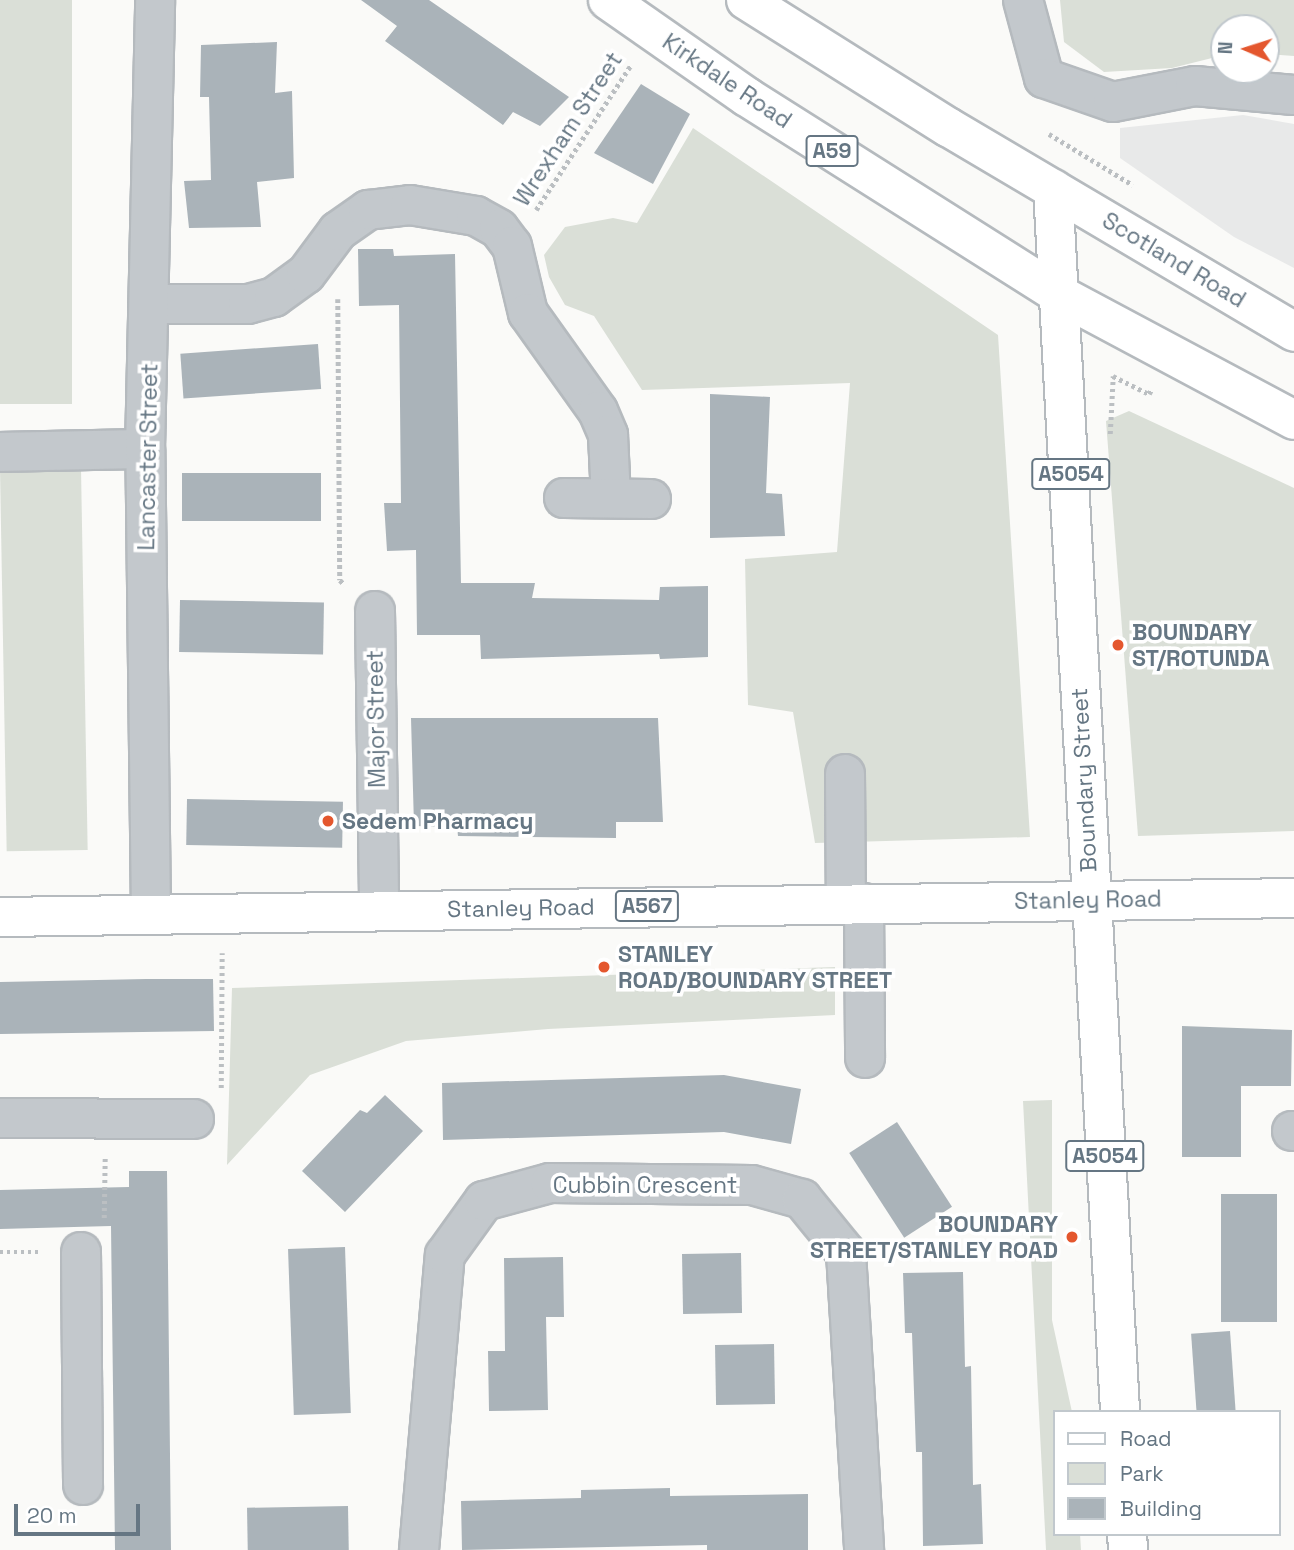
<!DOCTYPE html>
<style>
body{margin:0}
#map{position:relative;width:1294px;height:1550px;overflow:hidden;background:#fafaf8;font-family:"Space Grotesk",sans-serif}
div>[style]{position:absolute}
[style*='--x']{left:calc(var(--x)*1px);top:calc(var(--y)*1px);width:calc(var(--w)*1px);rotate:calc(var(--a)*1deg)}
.built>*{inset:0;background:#e8e9e9}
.green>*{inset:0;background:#dadfd7;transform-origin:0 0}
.building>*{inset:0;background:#aab3b9;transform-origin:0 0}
.path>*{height:4.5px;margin-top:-2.25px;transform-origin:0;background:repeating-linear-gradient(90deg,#bbbfc2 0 3.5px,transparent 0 7px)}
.roads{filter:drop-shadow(2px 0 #b5babe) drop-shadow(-2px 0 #b5babe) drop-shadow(0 2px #b5babe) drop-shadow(0 -2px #b5babe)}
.minor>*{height:38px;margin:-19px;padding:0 19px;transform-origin:19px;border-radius:19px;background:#c3c8cc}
.major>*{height:38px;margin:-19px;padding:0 19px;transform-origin:19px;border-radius:19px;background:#fff}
.highway>*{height:38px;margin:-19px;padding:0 19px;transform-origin:19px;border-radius:19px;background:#fff}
.dots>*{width:19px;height:19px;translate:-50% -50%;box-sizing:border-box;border:4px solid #fff;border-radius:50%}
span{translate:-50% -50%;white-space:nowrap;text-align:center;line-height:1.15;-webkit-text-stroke:7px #fff;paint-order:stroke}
.shield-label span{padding:2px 5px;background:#fff;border:2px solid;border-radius:5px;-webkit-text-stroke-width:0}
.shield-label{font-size:21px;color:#657683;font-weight:700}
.street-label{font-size:23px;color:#657683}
.poi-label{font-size:23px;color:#657683;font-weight:700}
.left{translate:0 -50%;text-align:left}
.right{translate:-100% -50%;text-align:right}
.legend{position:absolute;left:1053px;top:1410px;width:228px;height:126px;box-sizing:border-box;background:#fff;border:2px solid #c1c8cd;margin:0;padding:9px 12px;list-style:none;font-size:21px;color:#657683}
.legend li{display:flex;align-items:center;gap:14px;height:35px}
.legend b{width:35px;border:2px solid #c1c8cd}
.north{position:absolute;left:1210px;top:14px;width:70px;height:70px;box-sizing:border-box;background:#fff;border:2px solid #c1c8cd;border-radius:50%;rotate:273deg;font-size:19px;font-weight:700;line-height:28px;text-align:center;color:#657683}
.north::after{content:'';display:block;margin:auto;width:24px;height:32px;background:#e4572e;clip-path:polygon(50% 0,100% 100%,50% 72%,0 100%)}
.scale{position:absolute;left:14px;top:1504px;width:126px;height:32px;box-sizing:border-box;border:4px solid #657683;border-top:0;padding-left:9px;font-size:21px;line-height:24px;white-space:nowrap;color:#657683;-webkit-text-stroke:5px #fff;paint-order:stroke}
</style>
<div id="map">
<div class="built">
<i style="clip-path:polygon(1243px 115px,1294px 124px,1294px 268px,1234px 237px,1120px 158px,1120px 128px)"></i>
</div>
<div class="green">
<i style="left:0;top:0;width:72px;height:404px"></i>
<i style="clip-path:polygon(1060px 0,1294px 0,1294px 56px,1266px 54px,1266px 28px,1224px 28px,1224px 55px,1172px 68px,1104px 72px,1064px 42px)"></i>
<i style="clip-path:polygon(693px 128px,998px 335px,1030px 837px,815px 843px,793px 712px,748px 705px,745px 559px,837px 552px,850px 383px,642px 390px,594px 316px,565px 305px,549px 277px,544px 255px,565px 227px,613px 218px,637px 223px)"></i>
<i style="clip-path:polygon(1129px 411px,1294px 488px,1294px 831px,1138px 836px,1106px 421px)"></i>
<i style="left:81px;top:468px;width:382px;height:81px;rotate:89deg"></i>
<i style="clip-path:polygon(835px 967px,835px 1015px,548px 1029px,406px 1041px,310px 1075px,227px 1165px,232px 988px)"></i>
<i style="clip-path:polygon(1052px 1100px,1052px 1320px,1072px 1412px,1054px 1412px,1054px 1534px,1080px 1534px,1081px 1550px,1046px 1550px,1023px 1101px)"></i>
</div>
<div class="building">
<i style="clip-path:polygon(361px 0,429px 0,569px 97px,540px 126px,513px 112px,503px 125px,385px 41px,397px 26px)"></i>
<i style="clip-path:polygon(277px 42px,275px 93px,292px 91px,294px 178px,257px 182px,261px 227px,189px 228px,184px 181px,211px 180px,209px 97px,200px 97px,201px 45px)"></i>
<i style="clip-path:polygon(641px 84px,690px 114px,653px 184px,594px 153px)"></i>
<i style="clip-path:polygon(358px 249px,393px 249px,394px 256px,455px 254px,461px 583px,535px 583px,532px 598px,659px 600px,660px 587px,708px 586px,708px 657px,660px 659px,659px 654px,481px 659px,480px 635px,417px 635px,416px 550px,387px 551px,384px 503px,401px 503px,399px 305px,359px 306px)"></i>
<i style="left:318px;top:344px;width:45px;height:138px;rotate:86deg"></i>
<i style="clip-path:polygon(710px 394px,770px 397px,766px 493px,782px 494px,785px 536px,710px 538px)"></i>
<i style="left:182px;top:473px;width:139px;height:48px"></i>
<i style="left:180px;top:600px;width:144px;height:52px;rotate:1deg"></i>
<i style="clip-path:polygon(411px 718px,658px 718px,663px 822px,616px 822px,616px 838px,458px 836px,457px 827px,414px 826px)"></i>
<i style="left:187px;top:799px;width:156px;height:46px;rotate:1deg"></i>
<i style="clip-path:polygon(146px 979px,213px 979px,214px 1031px,0 1034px,0 982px)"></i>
<i style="clip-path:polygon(1182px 1026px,1292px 1030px,1291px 1086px,1241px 1086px,1241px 1157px,1182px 1157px)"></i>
<i style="clip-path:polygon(724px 1075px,801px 1089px,791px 1144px,724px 1132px,443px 1140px,442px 1083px)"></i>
<i style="clip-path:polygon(385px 1095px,423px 1131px,345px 1212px,302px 1171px,360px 1110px,367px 1113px)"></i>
<i style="left:897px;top:1122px;width:101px;height:57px;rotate:57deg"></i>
<i style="clip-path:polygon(129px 1171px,167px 1171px,171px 1550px,115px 1550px,111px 1226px,0 1229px,0 1190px,129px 1187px)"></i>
<i style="left:1277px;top:1194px;width:128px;height:56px;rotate:90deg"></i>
<i style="left:345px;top:1247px;width:166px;height:57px;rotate:88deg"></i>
<i style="left:741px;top:1253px;width:60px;height:59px;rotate:89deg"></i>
<i style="clip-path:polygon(563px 1257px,564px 1317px,546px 1317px,548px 1410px,489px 1411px,488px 1351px,505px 1351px,504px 1258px)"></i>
<i style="clip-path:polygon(963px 1272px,965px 1367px,971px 1366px,973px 1485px,981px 1484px,983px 1544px,923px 1546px,922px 1452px,916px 1452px,912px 1333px,905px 1333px,903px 1273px)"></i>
<i style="left:1230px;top:1331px;width:81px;height:39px;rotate:86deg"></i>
<i style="left:774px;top:1344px;width:60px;height:59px;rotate:89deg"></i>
<i style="clip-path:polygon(670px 1488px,670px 1496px,808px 1494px,808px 1550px,707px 1550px,707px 1545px,462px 1550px,461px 1501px,581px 1498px,581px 1490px)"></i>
<i style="left:348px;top:1506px;width:44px;height:101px;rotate:89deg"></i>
</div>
<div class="path">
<i style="--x:1049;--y:134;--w:98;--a:31.3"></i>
<i style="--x:536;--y:210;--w:173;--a:-56.8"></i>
<i style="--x:338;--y:299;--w:281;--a:89.6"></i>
<i style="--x:340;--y:580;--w:7;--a:45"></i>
<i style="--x:1110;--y:434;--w:58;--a:-87"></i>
<i style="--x:1113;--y:376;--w:40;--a:26.6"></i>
<i style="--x:1149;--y:394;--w:4;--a:-63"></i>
<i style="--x:221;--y:1088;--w:135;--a:-89.6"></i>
<i style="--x:104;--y:1218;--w:61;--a:-89.1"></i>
<i style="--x:0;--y:1252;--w:41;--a:0"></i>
</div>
<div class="roads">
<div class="minor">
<i style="--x:1023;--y:0;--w:81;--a:74.9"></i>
<i style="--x:1044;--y:78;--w:73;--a:19.2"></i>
<i style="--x:1113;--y:102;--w:84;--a:-11"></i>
<i style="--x:1195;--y:86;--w:99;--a:5.2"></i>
<i style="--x:151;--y:304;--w:97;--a:0"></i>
<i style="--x:248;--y:304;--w:27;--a:-15"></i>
<i style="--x:274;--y:297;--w:39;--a:-36"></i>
<i style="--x:306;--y:274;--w:54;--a:-53.3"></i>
<i style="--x:338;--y:231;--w:37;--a:-35"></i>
<i style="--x:368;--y:210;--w:42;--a:-6.8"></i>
<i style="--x:410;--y:205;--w:67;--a:9.5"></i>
<i style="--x:476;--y:216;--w:26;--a:29"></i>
<i style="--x:499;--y:229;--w:21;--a:53"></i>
<i style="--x:512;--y:246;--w:69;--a:76.6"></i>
<i style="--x:528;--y:313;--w:120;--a:54.5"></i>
<i style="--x:598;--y:411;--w:26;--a:67"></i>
<i style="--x:608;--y:435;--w:63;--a:87.3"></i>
<i style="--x:0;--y:452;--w:145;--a:-1.2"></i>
<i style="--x:564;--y:498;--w:87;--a:0.7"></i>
<i style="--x:375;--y:611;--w:299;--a:89.2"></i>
<i style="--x:845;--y:774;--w:129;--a:89.6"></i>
<i style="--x:864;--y:903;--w:155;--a:89.6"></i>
<i style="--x:151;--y:914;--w:465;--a:-90.7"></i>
<i style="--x:145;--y:449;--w:449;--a:-88.7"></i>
<i style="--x:0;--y:1118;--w:194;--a:0.3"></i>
<i style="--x:1292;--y:1131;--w:2;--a:0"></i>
<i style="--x:81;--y:1252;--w:233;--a:89.5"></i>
<i style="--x:419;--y:1550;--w:296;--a:-85"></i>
<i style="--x:445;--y:1255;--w:67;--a:-54.2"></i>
<i style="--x:484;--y:1201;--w:68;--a:-15.3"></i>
<i style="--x:550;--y:1183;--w:202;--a:0.6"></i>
<i style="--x:752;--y:1185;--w:52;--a:15.6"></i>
<i style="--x:802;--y:1199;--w:70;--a:50.8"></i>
<i style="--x:846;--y:1253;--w:298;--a:86.5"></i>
</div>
<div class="major">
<i style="--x:1053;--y:189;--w:1225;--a:86.86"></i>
<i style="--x:0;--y:917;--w:1294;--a:-0.84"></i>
<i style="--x:1127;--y:1534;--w:16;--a:86"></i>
</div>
<div class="highway">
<i style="--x:608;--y:0;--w:169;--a:34.9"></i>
<i style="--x:747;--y:97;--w:370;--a:32.3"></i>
<i style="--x:1060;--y:295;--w:265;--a:28.1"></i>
<i style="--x:746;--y:0;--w:239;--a:32.2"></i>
<i style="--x:948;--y:127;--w:402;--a:30.6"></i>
</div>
</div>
<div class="dots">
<i style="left:1118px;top:645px;background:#e4572e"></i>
<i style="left:328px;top:821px;background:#e4572e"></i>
<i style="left:604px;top:967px;background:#e4572e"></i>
<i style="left:1072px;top:1237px;background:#e4572e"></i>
</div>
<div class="shield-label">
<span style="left:832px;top:151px">A59</span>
<span style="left:1071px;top:474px">A5054</span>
<span style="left:647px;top:906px">A567</span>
<span style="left:1105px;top:1156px">A5054</span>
</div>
<div class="street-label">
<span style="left:727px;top:81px;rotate:34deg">Kirkdale Road</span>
<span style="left:568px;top:129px;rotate:-57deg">Wrexham Street</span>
<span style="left:1174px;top:260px;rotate:31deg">Scotland Road</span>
<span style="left:148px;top:457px;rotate:-89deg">Lancaster Street</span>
<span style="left:376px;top:719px;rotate:-91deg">Major Street</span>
<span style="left:1084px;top:780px;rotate:-93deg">Boundary Street</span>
<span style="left:1088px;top:900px;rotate:-1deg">Stanley Road</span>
<span style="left:521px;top:908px;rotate:-1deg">Stanley Road</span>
<span style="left:645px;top:1185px">Cubbin Crescent</span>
</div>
<div class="poi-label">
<span class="left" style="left:1132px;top:645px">BOUNDARY<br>ST/ROTUNDA</span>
<span class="left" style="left:342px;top:821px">Sedem Pharmacy</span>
<span class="left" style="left:618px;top:967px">STANLEY<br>ROAD/BOUNDARY STREET</span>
<span class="right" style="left:1058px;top:1237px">BOUNDARY<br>STREET/STANLEY ROAD</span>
</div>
<ul class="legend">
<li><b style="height:9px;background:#fff"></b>Road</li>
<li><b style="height:19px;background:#dadfd7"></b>Park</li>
<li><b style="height:19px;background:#aab3b9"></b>Building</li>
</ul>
<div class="north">N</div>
<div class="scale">20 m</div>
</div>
